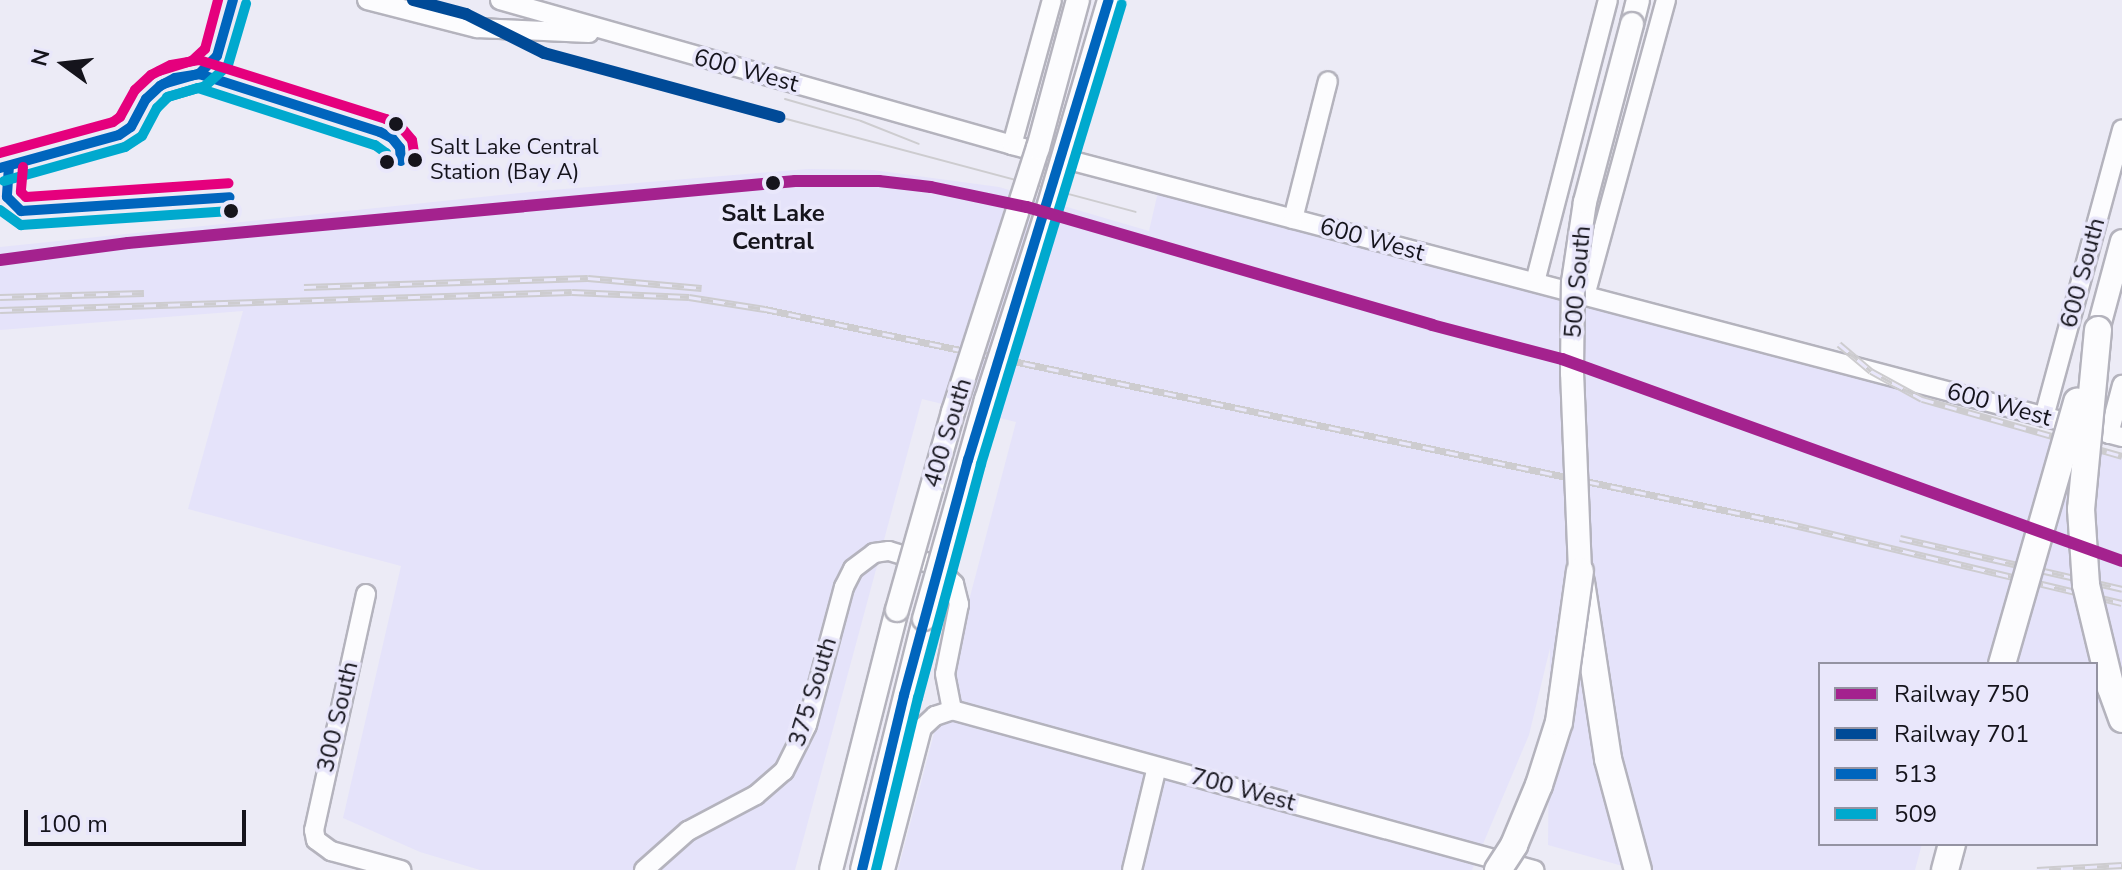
<!DOCTYPE html>
<style>
body{margin:0}
#map{position:relative;width:2122px;height:870px;overflow:hidden;background:#ecebf6;font-family:"Nunito Sans",sans-serif}
div>[style]{position:absolute}
[style*='--x']{left:calc(var(--x)*1px);top:calc(var(--y)*1px);width:calc(var(--w)*1px);rotate:calc(var(--a)*1deg)}
.built>*{inset:0;background:#e5e3fa}
.roads{filter:drop-shadow(2px 0 #b4b3bd) drop-shadow(-2px 0 #b4b3bd) drop-shadow(0 2px #b4b3bd) drop-shadow(0 -2px #b4b3bd)}
.minor>*{height:18px;margin:-9px;padding:0 9px;transform-origin:9px;border-radius:9px;background:#fcfcfe}
.major>*{height:22px;margin:-11px;padding:0 11px;transform-origin:11px;border-radius:11px;background:#fcfcfe}
.highway>*{height:26px;margin:-13px;padding:0 13px;transform-origin:13px;border-radius:13px;background:#fcfcfe}
.tram>*{height:2px;margin:-1px;padding:0 1px;transform-origin:1px;border-radius:1px;background:#cdcccf}
.rail>*{height:7px;margin-top:-3.5px;transform-origin:0;background:repeating-linear-gradient(90deg,#e9e7fb 0 12px,#cdcccf 0 24px);box-sizing:border-box;border-block:2px solid #cdcccf}
.bridges{filter:drop-shadow(2px 0 #b4b3bd) drop-shadow(-2px 0 #b4b3bd) drop-shadow(0 2px #b4b3bd) drop-shadow(0 -2px #b4b3bd)}
.major-bridge>*{height:22px;margin:-11px;padding:0 11px;transform-origin:11px;border-radius:11px;background:#fcfcfe}
.highway-bridge>*{height:26px;margin:-13px;padding:0 13px;transform-origin:13px;border-radius:13px;background:#fcfcfe}
.bus-1>*{height:10px;margin:-5px;padding:0 5px;transform-origin:5px;border-radius:5px;background:#0065bd}
.bus-2>*{height:10px;margin:-5px;padding:0 5px;transform-origin:5px;border-radius:5px;background:#00a9ce}
.bus-3>*{height:10px;margin:-5px;padding:0 5px;transform-origin:5px;border-radius:5px;background:#e5007d}
.rail-1>*{height:12px;margin:-6px;padding:0 6px;transform-origin:6px;border-radius:6px;background:#a4228e}
.rail-2>*{height:12px;margin:-6px;padding:0 6px;transform-origin:6px;border-radius:6px;background:#004a97}
.dots>*{width:22px;height:22px;translate:-50% -50%;box-sizing:border-box;border:4px solid #e9e7fb;border-radius:50%}
span{translate:-50% -50%;white-space:nowrap;text-align:center;line-height:1.15;-webkit-text-stroke:7px #e9e7fb;paint-order:stroke}
.bus-label{font-size:22px;color:#15141c}
.left{translate:0 -50%;text-align:left}
.street-label{font-size:24px;color:#15141c}
.stop-label{font-size:24px;color:#15141c;font-weight:700}
.legend{position:absolute;left:1818px;top:662px;width:280px;height:184px;box-sizing:border-box;background:#e9e7fb;border:2px solid #9493a2;margin:0;padding:10px 14px;list-style:none;font-size:24px;color:#15141c}
.legend li{display:flex;align-items:center;gap:16px;height:40px}
.legend b{width:40px;border:2px solid #9493a2}
.north{position:absolute;left:24px;top:24px;width:80px;height:80px;-webkit-text-stroke:6px #e9e7fb;paint-order:stroke;rotate:285deg;font-size:22px;font-weight:700;line-height:32px;text-align:center;color:#15141c}
.north::after{content:'';display:block;margin:auto;width:28px;height:36px;background:#15141c;clip-path:polygon(50% 0,100% 100%,50% 72%,0 100%)}
.scale{position:absolute;left:24px;top:810px;width:222px;height:36px;box-sizing:border-box;border:4px solid #15141c;border-top:0;padding-left:10px;font-size:24px;line-height:28px;white-space:nowrap;color:#15141c;-webkit-text-stroke:6px #e9e7fb;paint-order:stroke}
</style>
<div id="map">
<div class="built">
<i style="clip-path:polygon(808px 169px,873px 170px,999px 187px,1149px 231px,1158px 192px,1758px 349px,2122px 454px,2122px 705px,2096px 703px,2096px 664px,1820px 664px,1820px 844px,1922px 844px,1915px 870px,1637px 870px,1548px 845px,1550px 648px,1529px 735px,1472px 870px,898px 870px,1016px 422px,922px 399px,795px 870px,480px 870px,420px 852px,343px 818px,401px 566px,188px 509px,243px 311px,0 330px,0 247px,540px 191px)"></i>
</div>
<div class="roads">
<div class="minor">
<i style="--x:367;--y:0;--w:114;--a:14.3"></i>
<i style="--x:477;--y:28;--w:112;--a:2.6"></i>
<i style="--x:500;--y:0;--w:532;--a:15.81"></i>
<i style="--x:1012;--y:145;--w:1148;--a:14.74"></i>
<i style="--x:1012;--y:145;--w:150;--a:-74.6"></i>
<i style="--x:1293;--y:219;--w:142;--a:-75.8"></i>
<i style="--x:1535;--y:282;--w:291;--a:-75.5"></i>
<i style="--x:1585;--y:296;--w:307;--a:-74.7"></i>
<i style="--x:2044;--y:417;--w:298;--a:-74.8"></i>
<i style="--x:2109;--y:434;--w:51;--a:-75.1"></i>
<i style="--x:366;--y:594;--w:242;--a:102.4"></i>
<i style="--x:314;--y:830;--w:10;--a:79"></i>
<i style="--x:316;--y:840;--w:19;--a:36"></i>
<i style="--x:331;--y:851;--w:73;--a:15.2"></i>
<i style="--x:644;--y:870;--w:59;--a:-41.6"></i>
<i style="--x:688;--y:831;--w:77;--a:-27.9"></i>
<i style="--x:756;--y:795;--w:37;--a:-41"></i>
<i style="--x:784;--y:771;--w:51;--a:-63.4"></i>
<i style="--x:807;--y:725;--w:143;--a:-75"></i>
<i style="--x:844;--y:587;--w:20;--a:-63"></i>
<i style="--x:853;--y:569;--w:26;--a:-37"></i>
<i style="--x:874;--y:553;--w:15;--a:-8"></i>
<i style="--x:889;--y:551;--w:48;--a:16.9"></i>
<i style="--x:935;--y:565;--w:27;--a:45"></i>
<i style="--x:954;--y:584;--w:21;--a:76"></i>
<i style="--x:959;--y:604;--w:71;--a:101.3"></i>
<i style="--x:945;--y:674;--w:37;--a:79"></i>
<i style="--x:885;--y:870;--w:147;--a:-75.4"></i>
<i style="--x:922;--y:728;--w:18;--a:-43"></i>
<i style="--x:935;--y:716;--w:18;--a:-19"></i>
<i style="--x:952;--y:710;--w:604;--a:15.37"></i>
<i style="--x:1132;--y:870;--w:106;--a:-76.4"></i>
</div>
<div class="major">
<i style="--x:1632;--y:24;--w:25;--a:-76"></i>
<i style="--x:2098;--y:330;--w:92;--a:-74.9"></i>
<i style="--x:831;--y:870;--w:268;--a:-75.8"></i>
<i style="--x:862;--y:870;--w:259;--a:-76.1"></i>
</div>
<div class="highway">
<i style="--x:1581;--y:582;--w:179;--a:81.3"></i>
<i style="--x:1608;--y:759;--w:115;--a:74.9"></i>
<i style="--x:1945;--y:870;--w:27;--a:-75"></i>
</div>
</div>
<div class="tram">
<i style="--x:785;--y:99;--w:79;--a:16.1"></i>
<i style="--x:861;--y:121;--w:62;--a:21.6"></i>
<i style="--x:779;--y:117;--w:369;--a:14.9"></i>
</div>
<div class="rail">
<i style="--x:304;--y:287;--w:284;--a:-1.8"></i>
<i style="--x:588;--y:278;--w:114;--a:5"></i>
<i style="--x:0;--y:297;--w:144;--a:-1.6"></i>
<i style="--x:0;--y:310;--w:572;--a:-1.8"></i>
<i style="--x:572;--y:292;--w:117;--a:2.4"></i>
<i style="--x:689;--y:297;--w:77;--a:9"></i>
<i style="--x:765;--y:309;--w:1043;--a:11.84"></i>
<i style="--x:1786;--y:523;--w:345;--a:13.4"></i>
<i style="--x:1839;--y:344;--w:42;--a:40.2"></i>
<i style="--x:1871;--y:371;--w:58;--a:28.8"></i>
<i style="--x:1922;--y:399;--w:208;--a:15.9"></i>
<i style="--x:1900;--y:538;--w:228;--a:12.9"></i>
<i style="--x:2037;--y:870;--w:85;--a:-3.4"></i>
</div>
<div class="bridges">
<div class="major-bridge">
<i style="--x:1580;--y:571;--w:198;--a:-92.3"></i>
<i style="--x:1572;--y:373;--w:91;--a:-89.4"></i>
<i style="--x:1573;--y:282;--w:81;--a:-81.5"></i>
<i style="--x:1585;--y:202;--w:184;--a:-75.2"></i>
<i style="--x:897;--y:610;--w:206;--a:-74.2"></i>
<i style="--x:953;--y:412;--w:277;--a:-72.2"></i>
<i style="--x:1038;--y:148;--w:153;--a:-74.9"></i>
<i style="--x:924;--y:619;--w:228;--a:-74.2"></i>
<i style="--x:986;--y:400;--w:199;--a:-72.1"></i>
<i style="--x:1047;--y:211;--w:220;--a:-73.6"></i>
</div>
<div class="highway-bridge">
<i style="--x:2098;--y:330;--w:180;--a:95.4"></i>
<i style="--x:2081;--y:509;--w:76;--a:86.2"></i>
<i style="--x:2086;--y:585;--w:106;--a:76.4"></i>
<i style="--x:2111;--y:688;--w:33;--a:70"></i>
<i style="--x:2002;--y:664;--w:273;--a:-74"></i>
<i style="--x:1498;--y:870;--w:30;--a:-57"></i>
<i style="--x:1514;--y:845;--w:65;--a:-67.4"></i>
<i style="--x:1539;--y:785;--w:66;--a:-72.4"></i>
<i style="--x:1559;--y:722;--w:152;--a:-82.1"></i>
</div>
</div>
<div class="bus-1">
<i style="--x:163;--y:84;--w:37;--a:-16"></i>
<i style="--x:199;--y:74;--w:25;--a:-45"></i>
<i style="--x:217;--y:56;--w:58;--a:-74.1"></i>
<i style="--x:9;--y:166;--w:31;--a:94"></i>
<i style="--x:7;--y:197;--w:20;--a:45"></i>
<i style="--x:21;--y:211;--w:209;--a:-3.8"></i>
<i style="--x:0;--y:168;--w:123;--a:-15.5"></i>
<i style="--x:119;--y:135;--w:14;--a:-34"></i>
<i style="--x:131;--y:127;--w:32;--a:-62"></i>
<i style="--x:146;--y:99;--w:19;--a:-43"></i>
<i style="--x:160;--y:86;--w:17;--a:-28"></i>
<i style="--x:175;--y:78;--w:24;--a:-9"></i>
<i style="--x:199;--y:74;--w:190;--a:17.8"></i>
<i style="--x:380;--y:132;--w:13;--a:27"></i>
<i style="--x:392;--y:138;--w:13;--a:51"></i>
<i style="--x:400;--y:148;--w:13;--a:86"></i>
<i style="--x:862;--y:870;--w:180;--a:-76.5"></i>
<i style="--x:904;--y:695;--w:244;--a:-74.8"></i>
<i style="--x:968;--y:460;--w:481;--a:-73"></i>
</div>
<div class="bus-2">
<i style="--x:167;--y:97;--w:40;--a:-16"></i>
<i style="--x:205;--y:86;--w:31;--a:-42"></i>
<i style="--x:228;--y:65;--w:64;--a:-73.6"></i>
<i style="--x:4;--y:181;--w:126;--a:-15.7"></i>
<i style="--x:125;--y:147;--w:20;--a:-33"></i>
<i style="--x:142;--y:136;--w:32;--a:-62"></i>
<i style="--x:157;--y:108;--w:16;--a:-45"></i>
<i style="--x:168;--y:97;--w:31;--a:-17"></i>
<i style="--x:198;--y:88;--w:186;--a:17.9"></i>
<i style="--x:375;--y:145;--w:14;--a:36"></i>
<i style="--x:386;--y:153;--w:9;--a:84"></i>
<i style="--x:0;--y:210;--w:26;--a:36"></i>
<i style="--x:21;--y:225;--w:210;--a:-3.8"></i>
<i style="--x:876;--y:870;--w:177;--a:-76.3"></i>
<i style="--x:918;--y:698;--w:242;--a:-74.9"></i>
<i style="--x:981;--y:464;--w:481;--a:-73"></i>
</div>
<div class="bus-3">
<i style="--x:159;--y:71;--w:34;--a:-17"></i>
<i style="--x:192;--y:61;--w:18;--a:-43"></i>
<i style="--x:205;--y:49;--w:51;--a:-75.1"></i>
<i style="--x:0;--y:153;--w:117;--a:-15.3"></i>
<i style="--x:113;--y:122;--w:9;--a:-36"></i>
<i style="--x:120;--y:117;--w:31;--a:-61"></i>
<i style="--x:135;--y:90;--w:22;--a:-43"></i>
<i style="--x:151;--y:75;--w:22;--a:-27"></i>
<i style="--x:171;--y:65;--w:28;--a:-10"></i>
<i style="--x:199;--y:60;--w:196;--a:17.5"></i>
<i style="--x:386;--y:119;--w:17;--a:28"></i>
<i style="--x:401;--y:127;--w:17;--a:50"></i>
<i style="--x:412;--y:140;--w:20;--a:81"></i>
<i style="--x:23;--y:167;--w:25;--a:95"></i>
<i style="--x:21;--y:192;--w:7;--a:45"></i>
<i style="--x:26;--y:197;--w:203;--a:-3.9"></i>
</div>
<div class="rail-1">
<i style="--x:0;--y:260;--w:129;--a:-7.6"></i>
<i style="--x:128;--y:243;--w:670;--a:-5.31"></i>
<i style="--x:795;--y:181;--w:84;--a:0"></i>
<i style="--x:879;--y:181;--w:52;--a:6.6"></i>
<i style="--x:931;--y:187;--w:98;--a:11.8"></i>
<i style="--x:1027;--y:207;--w:422;--a:16.2"></i>
<i style="--x:1432;--y:325;--w:134;--a:14.7"></i>
<i style="--x:1562;--y:359;--w:595;--a:19.84"></i>
</div>
<div class="rail-2">
<i style="--x:413;--y:0;--w:55;--a:14.8"></i>
<i style="--x:466;--y:14;--w:87;--a:26.6"></i>
<i style="--x:544;--y:53;--w:244;--a:15.2"></i>
</div>
<div class="dots">
<i style="left:396px;top:124px;background:#15141c"></i>
<i style="left:415px;top:160px;background:#15141c"></i>
<i style="left:387px;top:162px;background:#15141c"></i>
<i style="left:773px;top:183px;background:#15141c"></i>
<i style="left:231px;top:211px;background:#15141c"></i>
</div>
<div class="bus-label">
<span class="left" style="left:430px;top:160px">Salt Lake Central<br>Station (Bay A)</span>
</div>
<div class="street-label">
<span style="left:746px;top:71px;rotate:15deg">600 West</span>
<span style="left:1372px;top:240px;rotate:15deg">600 West</span>
<span style="left:2083px;top:273px;rotate:-75deg">600 South</span>
<span style="left:1578px;top:282px;rotate:-85deg">500 South</span>
<span style="left:1999px;top:405px;rotate:15deg">600 West</span>
<span style="left:948px;top:433px;rotate:-73deg">400 South</span>
<span style="left:813px;top:692px;rotate:-73deg">375 South</span>
<span style="left:338px;top:717px;rotate:-77deg">300 South</span>
<span style="left:1243px;top:790px;rotate:15deg">700 West</span>
</div>
<div class="stop-label">
<span style="left:773px;top:228px">Salt Lake<br>Central</span>
</div>
<ul class="legend">
<li><b style="height:10px;background:#a4228e"></b>Railway 750</li>
<li><b style="height:10px;background:#004a97"></b>Railway 701</li>
<li><b style="height:10px;background:#0065bd"></b>513</li>
<li><b style="height:10px;background:#00a9ce"></b>509</li>
</ul>
<div class="north">N</div>
<div class="scale">100 m</div>
</div>
